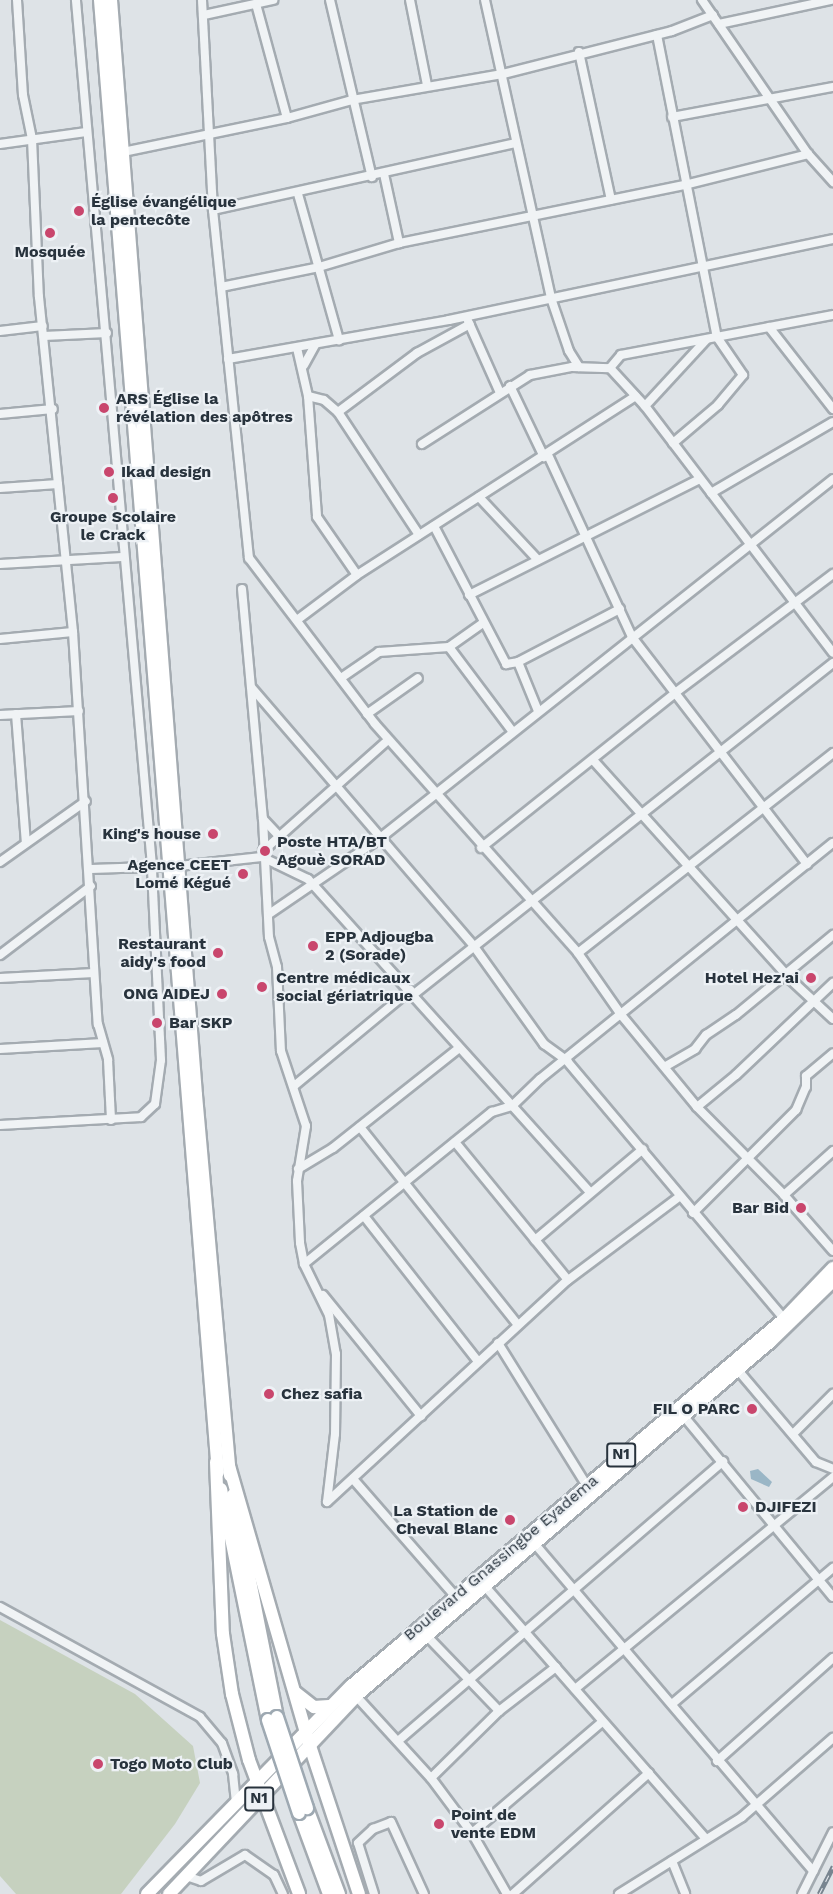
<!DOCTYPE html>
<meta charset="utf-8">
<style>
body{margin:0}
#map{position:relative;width:833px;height:1894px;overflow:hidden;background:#dee3e7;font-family:"Work Sans",sans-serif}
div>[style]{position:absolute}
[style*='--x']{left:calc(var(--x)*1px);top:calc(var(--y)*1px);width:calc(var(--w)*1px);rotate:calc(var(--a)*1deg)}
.green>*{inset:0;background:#c6d1bf}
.water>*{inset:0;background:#9ab6c6}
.roads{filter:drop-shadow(2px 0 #a4abb1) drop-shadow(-2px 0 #a4abb1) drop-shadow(0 2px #a4abb1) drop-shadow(0 -2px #a4abb1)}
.minor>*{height:8px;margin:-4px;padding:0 4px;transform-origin:4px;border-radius:4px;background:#f0f3f5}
.primary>*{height:12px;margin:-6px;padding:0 6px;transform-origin:6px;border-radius:6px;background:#fff}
.trunk>*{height:12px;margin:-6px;padding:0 6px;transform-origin:6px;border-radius:6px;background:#fff}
.rail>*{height:4.5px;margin-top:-2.25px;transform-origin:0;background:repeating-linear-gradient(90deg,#edf1f5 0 7px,#788590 0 14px);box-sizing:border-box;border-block:2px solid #788590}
.bridges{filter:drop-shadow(2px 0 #9ea9b2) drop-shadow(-2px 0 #9ea9b2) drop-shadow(0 2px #9ea9b2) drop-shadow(0 -2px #9ea9b2)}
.primary-bridge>*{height:12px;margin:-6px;padding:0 6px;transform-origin:6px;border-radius:6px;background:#fff}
.dots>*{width:16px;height:16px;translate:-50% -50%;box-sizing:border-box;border:3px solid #edf1f5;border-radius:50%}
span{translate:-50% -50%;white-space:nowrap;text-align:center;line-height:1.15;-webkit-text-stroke:4.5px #edf1f5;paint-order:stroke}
.shield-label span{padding:2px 4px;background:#edf1f5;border:2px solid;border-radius:4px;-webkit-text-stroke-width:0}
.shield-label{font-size:15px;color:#28333d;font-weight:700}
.poi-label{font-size:16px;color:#28333d;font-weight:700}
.left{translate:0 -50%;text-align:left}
.right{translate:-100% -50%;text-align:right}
.street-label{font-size:16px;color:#28333d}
</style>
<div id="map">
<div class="green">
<i style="clip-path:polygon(0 1620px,135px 1694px,193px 1746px,200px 1783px,175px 1824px,121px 1894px,16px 1894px,0 1876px)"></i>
</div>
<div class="water">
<i style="clip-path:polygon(758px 1469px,772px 1482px,769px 1487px,751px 1479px,750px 1471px)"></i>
</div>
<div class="roads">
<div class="minor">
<i style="--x:17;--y:0;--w:95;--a:86.4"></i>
<i style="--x:23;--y:95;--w:45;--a:78.4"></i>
<i style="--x:32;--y:139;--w:158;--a:87.5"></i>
<i style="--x:39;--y:297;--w:337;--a:84.2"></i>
<i style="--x:73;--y:632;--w:393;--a:86.4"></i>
<i style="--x:98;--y:1024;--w:37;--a:74"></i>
<i style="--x:108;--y:1060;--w:60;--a:87.1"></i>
<i style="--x:202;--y:0;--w:210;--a:87"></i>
<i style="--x:213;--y:210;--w:350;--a:84.1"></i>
<i style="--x:249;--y:558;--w:208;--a:52.8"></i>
<i style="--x:375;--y:724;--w:306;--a:48.4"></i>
<i style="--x:578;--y:953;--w:77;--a:55.1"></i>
<i style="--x:622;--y:1016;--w:118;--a:50.5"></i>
<i style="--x:697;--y:1107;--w:124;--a:45.3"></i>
<i style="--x:784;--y:1195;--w:74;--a:48.8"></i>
<i style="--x:330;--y:0;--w:182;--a:76.7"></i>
<i style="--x:410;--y:0;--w:87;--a:78.7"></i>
<i style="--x:485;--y:0;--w:305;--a:77.5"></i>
<i style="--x:551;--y:298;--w:56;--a:71.2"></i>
<i style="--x:569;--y:351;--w:19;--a:58"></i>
<i style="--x:702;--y:0;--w:187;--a:55.5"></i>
<i style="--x:808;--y:154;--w:38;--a:48"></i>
<i style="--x:256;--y:4;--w:118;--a:74.8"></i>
<i style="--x:204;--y:15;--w:71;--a:-12.3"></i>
<i style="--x:719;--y:24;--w:115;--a:-12.1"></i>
<i style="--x:657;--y:35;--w:308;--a:78.8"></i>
<i style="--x:717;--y:337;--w:46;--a:55.6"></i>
<i style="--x:743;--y:375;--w:39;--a:130"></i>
<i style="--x:718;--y:405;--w:59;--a:139.8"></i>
<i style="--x:579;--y:52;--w:151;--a:77.8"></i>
<i style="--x:672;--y:117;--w:164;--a:-10.6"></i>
<i style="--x:0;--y:144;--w:87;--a:-7.9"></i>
<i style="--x:123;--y:152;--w:167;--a:-11.7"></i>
<i style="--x:287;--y:118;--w:67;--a:-15.5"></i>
<i style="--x:352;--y:100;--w:153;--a:-9.8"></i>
<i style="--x:503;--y:74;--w:174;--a:-14.3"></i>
<i style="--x:672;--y:31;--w:44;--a:-21.3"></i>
<i style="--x:384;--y:174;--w:71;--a:77.7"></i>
<i style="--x:298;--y:194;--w:152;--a:74.3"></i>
<i style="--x:213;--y:210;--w:310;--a:-12.5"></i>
<i style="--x:221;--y:287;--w:100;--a:-11.5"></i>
<i style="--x:319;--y:267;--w:84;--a:-16.7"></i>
<i style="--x:399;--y:243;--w:292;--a:-11.5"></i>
<i style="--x:685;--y:185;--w:127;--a:-14.1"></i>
<i style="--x:468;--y:321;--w:79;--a:66"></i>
<i style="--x:769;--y:327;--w:104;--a:52"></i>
<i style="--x:0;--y:331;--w:43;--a:-6.6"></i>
<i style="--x:44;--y:336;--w:63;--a:-2.7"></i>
<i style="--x:297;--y:348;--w:49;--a:77.1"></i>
<i style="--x:308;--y:396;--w:121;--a:85.7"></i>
<i style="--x:317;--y:517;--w:70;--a:55.4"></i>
<i style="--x:228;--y:359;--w:224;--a:-10"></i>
<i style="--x:449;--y:320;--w:392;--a:-11.9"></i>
<i style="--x:304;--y:365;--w:23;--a:-61"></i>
<i style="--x:610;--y:368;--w:17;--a:-50"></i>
<i style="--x:621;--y:355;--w:216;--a:-10.7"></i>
<i style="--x:510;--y:386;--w:79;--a:64.4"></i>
<i style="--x:308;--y:396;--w:16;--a:14"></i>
<i style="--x:324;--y:400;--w:18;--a:41"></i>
<i style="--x:338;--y:412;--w:147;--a:56.6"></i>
<i style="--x:645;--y:406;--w:90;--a:-47.3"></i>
<i style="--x:338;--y:412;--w:99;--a:-36.8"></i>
<i style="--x:417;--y:353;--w:60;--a:-28.7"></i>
<i style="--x:0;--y:414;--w:53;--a:-5.4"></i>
<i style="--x:422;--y:444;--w:128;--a:-32.6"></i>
<i style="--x:530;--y:375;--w:43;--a:-10.8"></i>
<i style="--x:572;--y:367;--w:38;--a:2"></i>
<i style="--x:610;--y:368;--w:52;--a:47.4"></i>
<i style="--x:645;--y:406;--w:310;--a:52.7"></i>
<i style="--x:548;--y:455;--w:200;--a:65.2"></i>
<i style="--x:632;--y:637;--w:287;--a:52.4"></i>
<i style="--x:0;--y:488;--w:58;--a:-3.9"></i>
<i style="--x:711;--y:493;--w:141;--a:-30.2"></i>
<i style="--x:479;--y:497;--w:86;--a:46.9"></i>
<i style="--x:434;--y:526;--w:156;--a:62.4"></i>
<i style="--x:506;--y:664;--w:12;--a:-9"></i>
<i style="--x:518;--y:662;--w:115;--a:-27.5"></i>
<i style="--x:0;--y:564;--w:122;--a:-3.3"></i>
<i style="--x:242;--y:589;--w:231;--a:84.8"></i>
<i style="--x:263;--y:819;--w:118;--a:87.1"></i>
<i style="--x:269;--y:937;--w:31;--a:75"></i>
<i style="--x:277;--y:967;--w:84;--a:87.3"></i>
<i style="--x:281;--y:1051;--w:79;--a:71.6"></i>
<i style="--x:306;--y:1126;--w:56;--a:99.3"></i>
<i style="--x:297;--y:1181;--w:62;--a:87.2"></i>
<i style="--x:300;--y:1243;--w:21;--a:79"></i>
<i style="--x:304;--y:1264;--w:57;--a:63.9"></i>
<i style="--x:329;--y:1315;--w:40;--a:80"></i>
<i style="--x:336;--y:1354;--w:80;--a:90.7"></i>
<i style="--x:335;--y:1434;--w:68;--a:96.7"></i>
<i style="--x:469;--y:595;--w:258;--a:-26.7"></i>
<i style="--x:297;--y:620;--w:75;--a:-36.9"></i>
<i style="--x:357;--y:575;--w:331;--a:-32.7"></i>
<i style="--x:0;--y:639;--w:73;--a:-5.5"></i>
<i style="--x:449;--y:647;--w:105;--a:53.1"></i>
<i style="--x:518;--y:662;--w:53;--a:67.8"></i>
<i style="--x:341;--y:678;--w:46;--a:-34.4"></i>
<i style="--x:379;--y:652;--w:70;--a:-4.1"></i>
<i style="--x:449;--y:647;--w:42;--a:-35.2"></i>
<i style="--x:252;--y:688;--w:339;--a:49.3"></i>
<i style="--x:473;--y:945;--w:122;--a:54.4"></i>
<i style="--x:544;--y:1044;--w:29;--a:36"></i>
<i style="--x:567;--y:1061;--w:337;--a:49.9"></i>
<i style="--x:16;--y:714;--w:129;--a:85.6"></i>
<i style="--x:367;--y:714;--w:62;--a:-35.2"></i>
<i style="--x:0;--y:715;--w:79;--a:-2.9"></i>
<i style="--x:593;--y:760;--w:296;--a:48"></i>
<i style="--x:791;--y:980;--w:57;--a:42.9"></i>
<i style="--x:263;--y:819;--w:23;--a:47"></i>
<i style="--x:481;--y:848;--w:248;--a:-38.6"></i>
<i style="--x:675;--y:693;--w:198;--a:-37"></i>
<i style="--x:263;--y:851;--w:167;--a:-41.6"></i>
<i style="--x:0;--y:862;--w:105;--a:-35.3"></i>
<i style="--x:91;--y:869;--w:88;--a:-2"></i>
<i style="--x:179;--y:866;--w:83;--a:-6.2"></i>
<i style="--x:262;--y:857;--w:51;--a:25.6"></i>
<i style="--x:308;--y:879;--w:421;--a:48"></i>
<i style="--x:269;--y:914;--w:133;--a:-34.3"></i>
<i style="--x:379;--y:839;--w:579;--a:-38.41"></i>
<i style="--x:578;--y:953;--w:324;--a:-38.1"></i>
<i style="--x:0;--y:955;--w:114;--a:-37.2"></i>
<i style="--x:0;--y:978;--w:94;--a:-3"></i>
<i style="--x:414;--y:994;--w:534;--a:-38.31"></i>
<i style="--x:0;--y:1049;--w:103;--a:-3.3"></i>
<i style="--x:666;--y:1066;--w:34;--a:-30"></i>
<i style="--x:695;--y:1049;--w:18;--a:-52"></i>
<i style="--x:706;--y:1035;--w:36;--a:-34"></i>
<i style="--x:736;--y:1015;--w:126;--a:-39.5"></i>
<i style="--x:294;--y:1086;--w:151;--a:-39.6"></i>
<i style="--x:697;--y:1107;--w:50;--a:-39.4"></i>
<i style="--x:736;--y:1075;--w:134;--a:-43.5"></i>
<i style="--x:0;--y:1125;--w:141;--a:-3.2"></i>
<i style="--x:141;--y:1117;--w:19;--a:-43"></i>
<i style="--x:155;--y:1104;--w:44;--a:-82.2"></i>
<i style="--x:161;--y:1060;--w:194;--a:-92.7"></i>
<i style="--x:152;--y:866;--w:869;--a:-95.02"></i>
<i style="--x:360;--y:1127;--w:252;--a:51.4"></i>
<i style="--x:455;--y:1142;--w:178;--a:50.7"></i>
<i style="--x:298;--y:1169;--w:41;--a:-31"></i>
<i style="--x:333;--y:1148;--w:161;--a:-38.4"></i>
<i style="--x:784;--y:1195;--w:66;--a:-41.9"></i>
<i style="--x:693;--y:1213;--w:146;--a:-45"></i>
<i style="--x:796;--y:1110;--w:25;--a:-67"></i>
<i style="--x:806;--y:1087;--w:11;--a:-90"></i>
<i style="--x:806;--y:1076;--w:35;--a:-40"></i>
<i style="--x:364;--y:1216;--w:183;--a:51.9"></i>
<i style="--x:535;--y:1240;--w:141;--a:-40.1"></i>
<i style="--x:304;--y:1264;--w:242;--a:-39"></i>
<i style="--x:492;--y:1112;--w:21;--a:-17"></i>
<i style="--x:512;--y:1106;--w:39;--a:-44"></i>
<i style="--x:540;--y:1079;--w:376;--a:-38.9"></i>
<i style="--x:323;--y:1295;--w:156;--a:51"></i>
<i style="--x:498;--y:1343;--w:168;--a:58.1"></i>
<i style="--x:737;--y:1369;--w:122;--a:49.7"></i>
<i style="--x:816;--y:1462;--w:18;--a:22"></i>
<i style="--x:682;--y:1414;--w:237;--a:50.5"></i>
<i style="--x:793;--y:1434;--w:57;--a:-45"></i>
<i style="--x:353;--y:1479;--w:157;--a:48.9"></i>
<i style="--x:327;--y:1502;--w:328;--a:-42.7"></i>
<i style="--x:568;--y:1280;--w:139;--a:-36.8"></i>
<i style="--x:534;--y:1543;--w:431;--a:49.6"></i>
<i style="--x:482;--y:1583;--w:340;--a:48.8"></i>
<i style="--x:0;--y:1607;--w:228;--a:28.8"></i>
<i style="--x:200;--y:1717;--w:34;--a:50"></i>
<i style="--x:222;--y:1743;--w:33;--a:70"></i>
<i style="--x:233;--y:1774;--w:30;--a:84"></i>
<i style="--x:425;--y:1634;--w:107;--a:46.1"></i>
<i style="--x:575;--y:1689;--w:334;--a:-39.4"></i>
<i style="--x:356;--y:1696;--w:111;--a:47.6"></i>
<i style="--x:431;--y:1778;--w:69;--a:53.3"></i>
<i style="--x:472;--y:1833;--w:70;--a:60.2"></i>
<i style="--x:672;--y:1704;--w:211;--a:-40.2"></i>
<i style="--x:398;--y:1741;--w:429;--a:-40.7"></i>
<i style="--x:717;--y:1761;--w:155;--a:-41.6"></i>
<i style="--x:431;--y:1778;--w:95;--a:-44.6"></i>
<i style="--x:499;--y:1711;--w:72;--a:-37.7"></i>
<i style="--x:472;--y:1833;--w:171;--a:-40.5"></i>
<i style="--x:672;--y:1861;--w:35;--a:68"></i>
<i style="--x:186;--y:1876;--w:16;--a:18"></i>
<i style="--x:201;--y:1881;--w:51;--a:-30.6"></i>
<i style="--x:245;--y:1855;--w:35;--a:35"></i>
<i style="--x:274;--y:1875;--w:21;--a:65"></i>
<i style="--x:374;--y:1894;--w:53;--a:-107.4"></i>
<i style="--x:358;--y:1843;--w:21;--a:-43"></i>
<i style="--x:373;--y:1829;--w:19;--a:-21"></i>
<i style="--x:391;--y:1822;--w:79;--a:65.4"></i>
<i style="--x:513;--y:1894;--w:182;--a:-41.7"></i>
<i style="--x:619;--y:1894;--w:145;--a:-32"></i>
<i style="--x:742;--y:1817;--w:121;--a:-41"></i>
<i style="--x:802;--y:1894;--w:69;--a:-63.4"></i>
</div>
<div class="primary">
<i style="--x:100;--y:0;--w:1477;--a:85.42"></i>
<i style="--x:111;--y:0;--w:1098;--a:85.56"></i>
<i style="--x:196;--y:1095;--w:382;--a:84.9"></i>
<i style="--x:221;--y:1489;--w:236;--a:78.5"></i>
<i style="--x:233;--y:1495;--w:226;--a:78.8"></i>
<i style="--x:307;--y:1808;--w:92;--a:69.6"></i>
<i style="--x:299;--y:1813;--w:86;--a:69.7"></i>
</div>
<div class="trunk">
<i style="--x:216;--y:1462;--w:172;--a:87.7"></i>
<i style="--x:223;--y:1634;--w:61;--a:81.5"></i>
<i style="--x:232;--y:1694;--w:68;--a:75.6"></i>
<i style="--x:249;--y:1760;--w:143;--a:69.5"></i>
<i style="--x:229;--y:1466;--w:288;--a:73.9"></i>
<i style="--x:309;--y:1743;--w:159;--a:71.7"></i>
<i style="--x:296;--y:1693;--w:23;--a:38"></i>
<i style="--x:314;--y:1707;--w:15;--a:-4"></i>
<i style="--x:147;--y:1894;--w:291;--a:-45.6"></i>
<i style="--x:351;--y:1686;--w:568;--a:-40.28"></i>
<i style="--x:784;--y:1319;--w:71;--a:-46.1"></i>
<i style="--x:169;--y:1894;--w:272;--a:-46.6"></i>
<i style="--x:356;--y:1696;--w:546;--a:-40.54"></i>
<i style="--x:771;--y:1341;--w:86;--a:-44.1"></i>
</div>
</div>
<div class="rail">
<i style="--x:819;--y:1894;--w:31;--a:-63"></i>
</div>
<div class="bridges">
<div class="primary-bridge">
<i style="--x:277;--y:1717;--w:96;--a:71.8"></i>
<i style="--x:268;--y:1720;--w:98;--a:71.6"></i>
</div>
</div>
<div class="dots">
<i style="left:79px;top:211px;background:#c9466d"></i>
<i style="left:50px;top:233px;background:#c9466d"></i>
<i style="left:104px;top:408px;background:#c9466d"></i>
<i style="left:109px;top:472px;background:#c9466d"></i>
<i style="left:113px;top:498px;background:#c9466d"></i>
<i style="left:213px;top:834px;background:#c9466d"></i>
<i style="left:265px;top:851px;background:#c9466d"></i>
<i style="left:243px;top:874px;background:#c9466d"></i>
<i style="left:313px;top:946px;background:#c9466d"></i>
<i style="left:218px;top:953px;background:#c9466d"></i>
<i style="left:811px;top:978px;background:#c9466d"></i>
<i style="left:262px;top:987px;background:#c9466d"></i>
<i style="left:222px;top:994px;background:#c9466d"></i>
<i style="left:157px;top:1023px;background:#c9466d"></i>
<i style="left:801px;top:1208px;background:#c9466d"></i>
<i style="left:269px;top:1394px;background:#c9466d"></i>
<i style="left:752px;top:1409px;background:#c9466d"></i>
<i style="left:743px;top:1507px;background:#c9466d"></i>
<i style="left:510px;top:1520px;background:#c9466d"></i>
<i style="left:98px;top:1764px;background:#c9466d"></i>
<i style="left:439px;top:1824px;background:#c9466d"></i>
</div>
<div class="shield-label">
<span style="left:621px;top:1455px">N1</span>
<span style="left:259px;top:1799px">N1</span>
</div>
<div class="poi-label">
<span class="left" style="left:91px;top:211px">Église évangélique<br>la pentecôte</span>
<span style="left:50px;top:252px">Mosquée</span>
<span class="left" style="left:116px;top:408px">ARS Église la<br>révélation des apôtres</span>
<span class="left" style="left:121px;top:472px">Ikad design</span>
<span style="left:113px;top:526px">Groupe Scolaire<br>le Crack</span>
<span class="right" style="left:201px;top:834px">King's house</span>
<span class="left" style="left:277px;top:851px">Poste HTA/BT<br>Agouè SORAD</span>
<span class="right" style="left:231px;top:874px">Agence CEET<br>Lomé Kégué</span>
<span class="left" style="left:325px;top:946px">EPP Adjougba<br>2 (Sorade)</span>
<span class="right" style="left:206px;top:953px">Restaurant<br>aidy's food</span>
<span class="left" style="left:276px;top:987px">Centre médicaux<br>social gériatrique</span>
<span class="right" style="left:799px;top:978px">Hotel Hez'ai</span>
<span class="right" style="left:210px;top:994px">ONG AIDEJ</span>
<span class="left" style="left:169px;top:1023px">Bar SKP</span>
<span class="right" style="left:789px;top:1208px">Bar Bid</span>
<span class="left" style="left:281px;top:1394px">Chez safia</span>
<span class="right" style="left:740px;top:1409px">FIL O PARC</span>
<span class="left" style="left:755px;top:1507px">DJIFEZI</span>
<span class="right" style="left:498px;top:1520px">La Station de<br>Cheval Blanc</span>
<span class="left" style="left:110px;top:1764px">Togo Moto Club</span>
<span class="left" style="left:451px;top:1824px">Point de<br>vente EDM</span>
</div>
<div class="street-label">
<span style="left:501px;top:1558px;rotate:-40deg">Boulevard Gnassingbe Eyadema</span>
</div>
</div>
